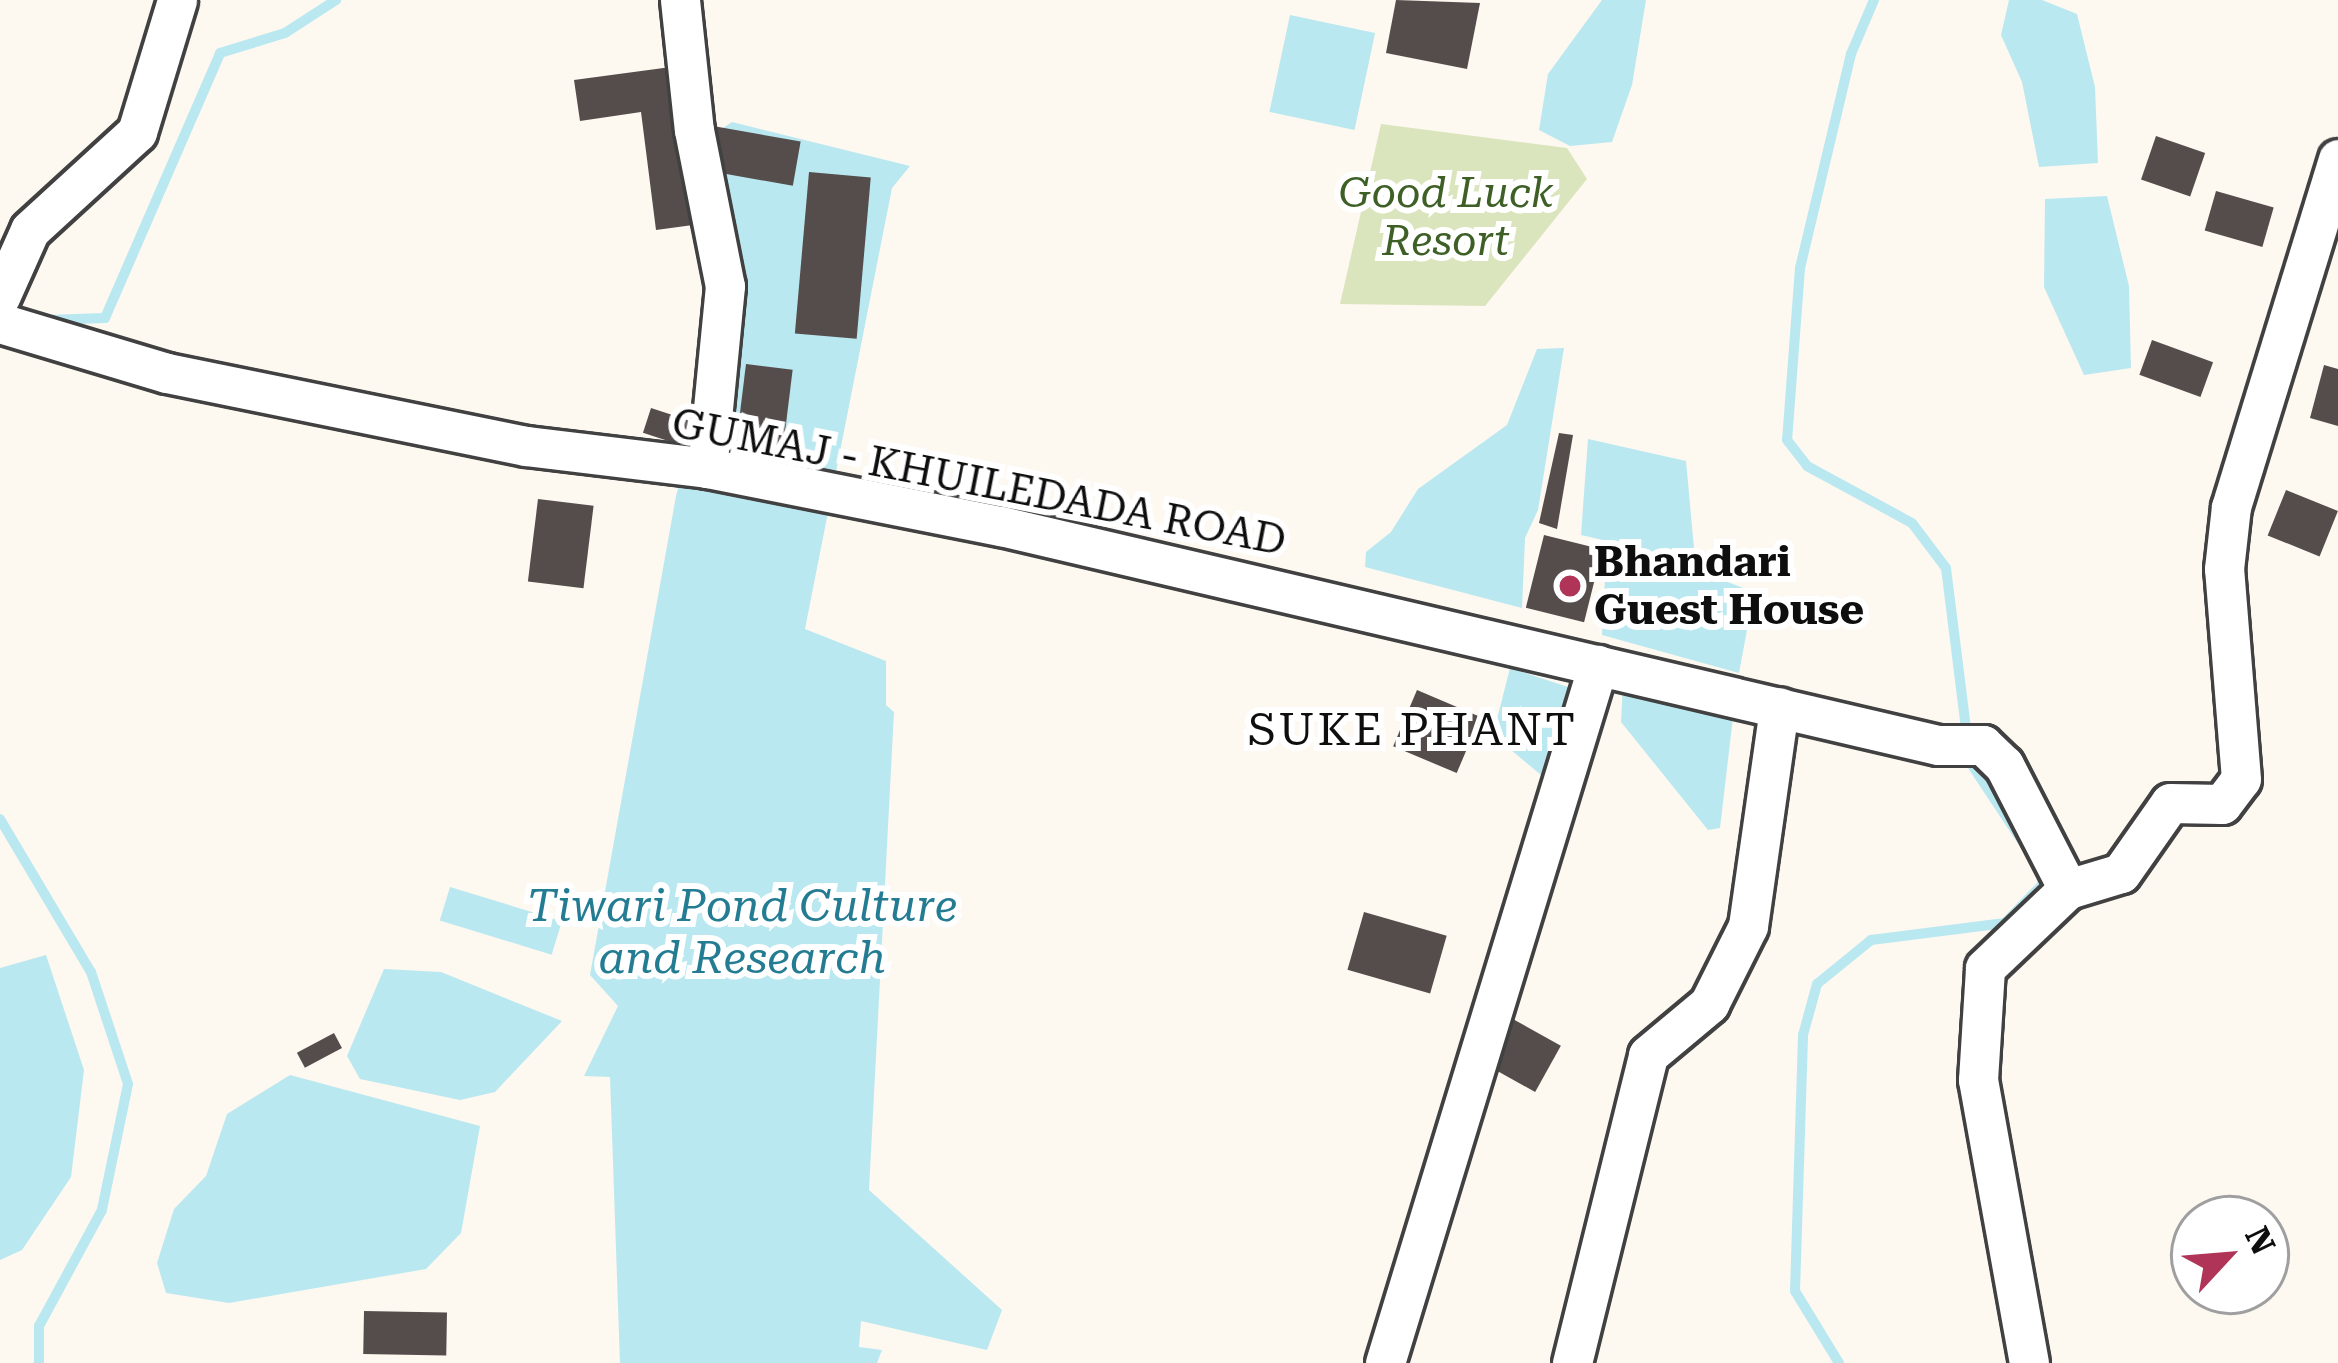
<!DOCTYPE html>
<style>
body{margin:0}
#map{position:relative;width:2338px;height:1363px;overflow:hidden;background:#fdf8f0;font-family:"Roboto Serif",serif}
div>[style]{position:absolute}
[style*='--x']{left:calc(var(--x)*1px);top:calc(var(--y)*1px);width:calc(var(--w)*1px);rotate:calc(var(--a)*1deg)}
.green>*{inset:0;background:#dbe5bd}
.water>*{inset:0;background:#bae8f0;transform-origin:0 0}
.stream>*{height:10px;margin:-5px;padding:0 5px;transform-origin:5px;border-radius:5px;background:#bae8f0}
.building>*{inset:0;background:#554d4b;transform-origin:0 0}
.roads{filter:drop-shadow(3px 0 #414141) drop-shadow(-3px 0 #414141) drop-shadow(0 3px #414141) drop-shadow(0 -3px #414141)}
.minor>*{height:39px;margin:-19.5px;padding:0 19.5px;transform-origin:19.5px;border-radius:19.5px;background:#fff}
.dots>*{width:33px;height:33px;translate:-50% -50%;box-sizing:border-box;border:6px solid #fff;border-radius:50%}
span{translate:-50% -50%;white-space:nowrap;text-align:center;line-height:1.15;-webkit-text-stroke:12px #fff;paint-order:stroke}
.park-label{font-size:42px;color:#3e5f25;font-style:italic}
.street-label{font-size:42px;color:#0e0e0e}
.poi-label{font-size:42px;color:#0e0e0e;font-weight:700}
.left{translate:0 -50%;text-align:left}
.neighbourhood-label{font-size:45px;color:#0e0e0e;letter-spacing:3px}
.water-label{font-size:45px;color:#247c93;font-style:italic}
.north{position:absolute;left:2170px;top:1195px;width:120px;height:120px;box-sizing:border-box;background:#fff;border:3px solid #9f9f9f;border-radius:50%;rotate:64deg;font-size:33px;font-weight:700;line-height:48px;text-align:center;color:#0e0e0e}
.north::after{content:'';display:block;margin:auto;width:42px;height:54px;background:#af3457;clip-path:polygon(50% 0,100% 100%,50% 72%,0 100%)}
</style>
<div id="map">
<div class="green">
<i style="clip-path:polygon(1381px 124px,1567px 148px,1587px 179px,1485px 306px,1340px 304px)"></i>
</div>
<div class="water">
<i style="clip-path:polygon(1602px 0,1646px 0,1632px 85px,1612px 142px,1570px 146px,1539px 130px,1548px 74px)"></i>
<i style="clip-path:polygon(2009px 0,2042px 0,2077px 14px,2095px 87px,2098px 163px,2039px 167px,2022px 82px,2001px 35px)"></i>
<i style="left:1290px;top:15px;width:87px;height:99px;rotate:12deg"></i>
<i style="clip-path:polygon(732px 122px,910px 166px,892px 188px,805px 629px,886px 661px,886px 705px,894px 712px,869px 1190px,1002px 1310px,987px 1350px,861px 1321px,859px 1347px,882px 1350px,877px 1363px,620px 1363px,610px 1077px,584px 1076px,618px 1006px,590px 975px,676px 496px,722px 333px,693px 148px)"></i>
<i style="clip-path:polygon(2107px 196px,2129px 286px,2131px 368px,2084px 375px,2044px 287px,2045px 199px)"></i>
<i style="clip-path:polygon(1564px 348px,1538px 510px,1525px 538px,1522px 608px,1365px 567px,1366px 552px,1391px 532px,1418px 489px,1507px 425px,1537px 349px)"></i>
<i style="clip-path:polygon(1588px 439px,1686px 461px,1696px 570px,1754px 592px,1739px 673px,1602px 635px,1607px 541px,1581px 535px)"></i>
<i style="clip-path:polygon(1510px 668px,1571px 688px,1564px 755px,1541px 775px,1493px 735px)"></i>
<i style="clip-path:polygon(1623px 683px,1734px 709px,1720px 828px,1708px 830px,1621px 722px)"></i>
<i style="left:450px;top:887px;width:117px;height:35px;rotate:17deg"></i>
<i style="clip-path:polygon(46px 955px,84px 1070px,71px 1177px,22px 1250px,0 1260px,0 968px)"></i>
<i style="clip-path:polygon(384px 969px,441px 972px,562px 1021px,495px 1092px,460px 1100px,360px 1079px,347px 1056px)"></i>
<i style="clip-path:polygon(290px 1075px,480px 1126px,461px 1233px,426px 1269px,229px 1303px,166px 1293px,157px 1263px,174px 1209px,206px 1176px,227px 1114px)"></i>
</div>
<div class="stream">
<i style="--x:1874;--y:0;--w:59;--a:113.1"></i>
<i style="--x:1851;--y:54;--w:220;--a:103.4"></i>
<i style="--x:1800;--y:268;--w:172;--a:94.3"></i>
<i style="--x:1787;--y:440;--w:33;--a:52"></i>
<i style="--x:1807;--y:466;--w:119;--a:28.5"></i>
<i style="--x:1912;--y:523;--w:56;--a:52.9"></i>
<i style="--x:1946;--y:568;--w:195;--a:82.9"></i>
<i style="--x:1970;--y:762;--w:103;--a:56.5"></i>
<i style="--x:46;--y:320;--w:59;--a:-1.9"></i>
<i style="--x:105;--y:318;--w:289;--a:-66.5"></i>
<i style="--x:220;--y:53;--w:68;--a:-17.1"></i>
<i style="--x:285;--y:33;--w:61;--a:-32.9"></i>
<i style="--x:0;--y:819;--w:178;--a:59.3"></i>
<i style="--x:91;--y:972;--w:118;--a:71.7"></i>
<i style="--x:128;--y:1084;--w:129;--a:101.7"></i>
<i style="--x:102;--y:1210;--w:132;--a:118.5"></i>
<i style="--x:39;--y:1326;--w:37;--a:90"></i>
<i style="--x:1839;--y:1363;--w:84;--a:-121.4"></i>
<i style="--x:1795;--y:1291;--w:256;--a:-88.2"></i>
<i style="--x:1803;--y:1035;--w:53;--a:-74.6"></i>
<i style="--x:1817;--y:984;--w:70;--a:-39.2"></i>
<i style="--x:1871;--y:940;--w:135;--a:-7.2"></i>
<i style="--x:2005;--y:923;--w:54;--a:-45.7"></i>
<i style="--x:2043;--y:884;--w:16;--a:-105"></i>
</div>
<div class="building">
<i style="clip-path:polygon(1396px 0,1480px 3px,1467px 69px,1386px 53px)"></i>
<i style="clip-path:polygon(671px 67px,693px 225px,656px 230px,641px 112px,580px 121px,574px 80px)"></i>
<i style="left:713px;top:126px;width:89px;height:45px;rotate:10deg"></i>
<i style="left:2156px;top:136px;width:52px;height:46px;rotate:19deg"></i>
<i style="left:809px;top:172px;width:62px;height:162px;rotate:5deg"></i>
<i style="left:2216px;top:191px;width:60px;height:41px;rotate:16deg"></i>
<i style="left:2152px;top:340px;width:65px;height:37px;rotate:20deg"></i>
<i style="left:746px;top:364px;width:47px;height:103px;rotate:7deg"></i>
<i style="clip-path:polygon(2324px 365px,2338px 369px,2338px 426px,2310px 418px)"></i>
<i style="left:651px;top:408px;width:41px;height:26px;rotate:18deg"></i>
<i style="clip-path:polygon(1559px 433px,1573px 435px,1557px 529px,1539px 523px)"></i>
<i style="left:2286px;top:490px;width:56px;height:49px;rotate:22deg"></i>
<i style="left:538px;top:499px;width:56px;height:83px;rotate:7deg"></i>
<i style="left:1544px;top:535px;width:60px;height:75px;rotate:14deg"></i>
<i style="left:1417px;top:690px;width:69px;height:61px;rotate:23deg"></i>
<i style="left:1364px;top:912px;width:86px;height:60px;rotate:16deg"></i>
<i style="left:1511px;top:1018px;width:57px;height:53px;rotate:29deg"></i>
<i style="left:334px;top:1033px;width:17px;height:42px;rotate:62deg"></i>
<i style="left:364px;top:1311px;width:83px;height:43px;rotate:1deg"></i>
</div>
<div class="roads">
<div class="minor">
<i style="--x:680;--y:0;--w:131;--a:83.9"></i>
<i style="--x:694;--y:130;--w:159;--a:78.8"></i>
<i style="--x:725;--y:286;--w:183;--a:95.6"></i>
<i style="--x:0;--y:297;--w:73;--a:-65.9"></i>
<i style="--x:30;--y:230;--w:145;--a:-42.5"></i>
<i style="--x:137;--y:132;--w:138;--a:-73.1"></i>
<i style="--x:0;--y:323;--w:174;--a:16.7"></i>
<i style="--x:167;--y:373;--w:366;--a:11.5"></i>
<i style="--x:526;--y:446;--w:182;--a:6.9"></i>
<i style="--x:707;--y:468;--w:300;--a:11.2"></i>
<i style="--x:1001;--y:526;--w:962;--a:13.16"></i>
<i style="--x:1938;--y:745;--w:45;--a:0"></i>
<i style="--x:1983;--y:745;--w:29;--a:44"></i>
<i style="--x:2004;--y:765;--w:140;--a:62.7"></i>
<i style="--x:2068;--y:889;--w:55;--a:-16.8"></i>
<i style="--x:2121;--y:873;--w:85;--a:-55"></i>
<i style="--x:2170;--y:803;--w:52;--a:1.1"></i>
<i style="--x:2222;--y:804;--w:31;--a:-53"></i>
<i style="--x:2241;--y:779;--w:211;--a:-94.6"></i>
<i style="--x:2224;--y:569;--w:62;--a:-83.6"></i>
<i style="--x:2231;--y:507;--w:364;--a:-72.9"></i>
<i style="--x:1385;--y:1363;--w:730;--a:-73.03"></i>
<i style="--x:1572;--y:1363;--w:317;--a:-76.1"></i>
<i style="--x:1648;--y:1055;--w:80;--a:-39.9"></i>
<i style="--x:1709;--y:1004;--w:87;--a:-63.4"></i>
<i style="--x:1748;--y:926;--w:221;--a:-81.9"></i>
<i style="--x:2029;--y:1363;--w:288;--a:-100.2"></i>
<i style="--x:1978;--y:1080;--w:112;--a:-86.4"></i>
<i style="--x:1985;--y:968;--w:115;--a:-43.6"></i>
</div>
</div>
<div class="dots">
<i style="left:1570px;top:586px;background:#af3457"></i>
</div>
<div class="park-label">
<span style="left:1446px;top:217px">Good Luck<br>Resort</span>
</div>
<div class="street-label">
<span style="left:979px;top:482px;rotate:11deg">GUMAJ - KHUILEDADA ROAD</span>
</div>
<div class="poi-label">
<span class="left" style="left:1594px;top:586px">Bhandari<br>Guest House</span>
</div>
<div class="neighbourhood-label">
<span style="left:1413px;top:730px">SUKE PHANT</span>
</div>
<div class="water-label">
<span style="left:742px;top:932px">Tiwari Pond Culture<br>and Research</span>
</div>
<div class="north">N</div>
</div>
